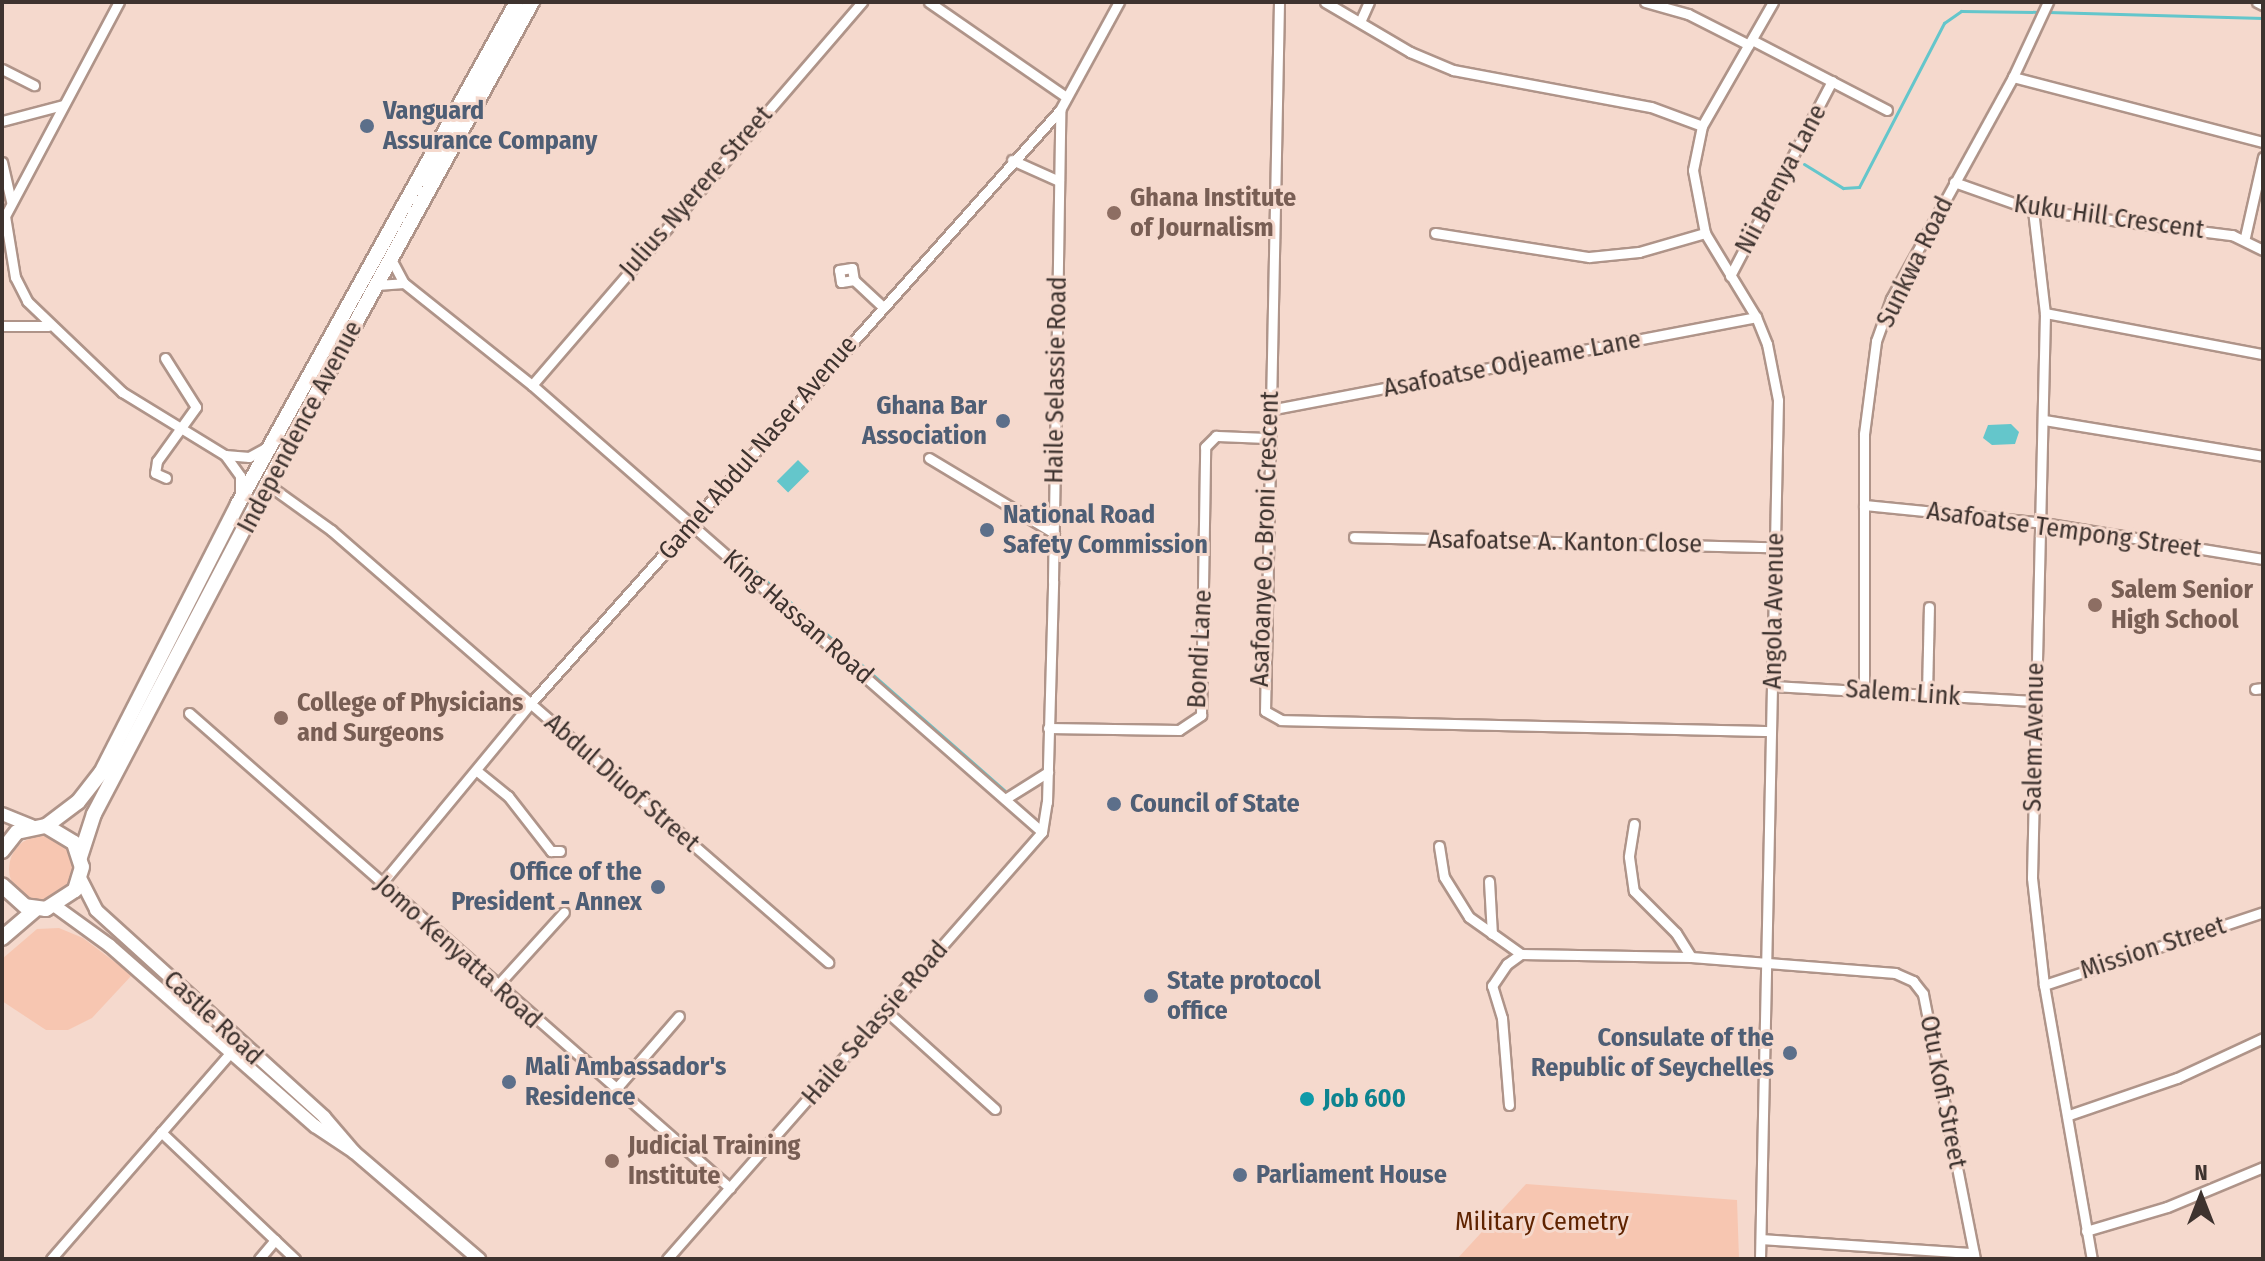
<!DOCTYPE html>
<style>
body{margin:0}
#map{position:relative;width:2265px;height:1261px;overflow:hidden;background:#f5d9cd;font-family:"Fira Sans Condensed",sans-serif}
div>[style]{position:absolute}
[style*='--x']{left:calc(var(--x)*1px);top:calc(var(--y)*1px);width:calc(var(--w)*1px);rotate:calc(var(--a)*1deg)}
.green>*{inset:0;background:#f7c6b1}
.round{border-radius:50%}
.water>*{inset:0;background:#64c6cb;transform-origin:0 0}
.stream>*{height:3px;margin:-1.5px;padding:0 1.5px;transform-origin:1.5px;border-radius:1.5px;background:#64c6cb}
.roads{filter:drop-shadow(2px 0 #af9489) drop-shadow(-2px 0 #af9489) drop-shadow(0 2px #af9489) drop-shadow(0 -2px #af9489)}
.street>*{height:9px;margin:-4.5px;padding:0 4.5px;transform-origin:4.5px;border-radius:4.5px;background:#fff}
.secondary>*{height:12px;margin:-6px;padding:0 6px;transform-origin:6px;border-radius:6px;background:#fff}
.primary>*{height:14px;margin:-7px;padding:0 7px;transform-origin:7px;border-radius:7px;background:#fff}
.dots>*{width:22px;height:22px;translate:-50% -50%;box-sizing:border-box;border:4px solid #f5d9cd;border-radius:50%}
span{translate:-50% -50%;white-space:nowrap;text-align:center;line-height:1.15;-webkit-text-stroke:6px #f5d9cd;paint-order:stroke}
.service-label{font-size:26px;color:#4e5e75;font-weight:700}
.left{translate:0 -50%;text-align:left}
.right{translate:-100% -50%;text-align:right}
.street-label{font-size:26px;color:#3e332f}
.education-label{font-size:26px;color:#785e54;font-weight:700}
.culture-label{font-size:26px;color:#0d838f;font-weight:700}
.park-label{font-size:26px;color:#5f2300}
.frame{position:absolute;inset:0;border:4px solid #3e332f;pointer-events:none}
.north{position:absolute;left:2161px;top:1157px;width:80px;height:80px;-webkit-text-stroke:6px #f5d9cd;paint-order:stroke;rotate:0deg;font-size:22px;font-weight:700;line-height:32px;text-align:center;color:#3e332f}
.north::after{content:'';display:block;margin:auto;width:28px;height:36px;background:#3e332f;clip-path:polygon(50% 0,100% 100%,50% 72%,0 100%)}
</style>
<div id="map">
<div class="green">
<i class="round" style="left:9px;top:836px;width:66px;height:66px"></i>
<i style="clip-path:polygon(59px 928px,83px 938px,132px 975px,92px 1018px,68px 1030px,46px 1030px,2px 1001px,2px 959px,37px 929px)"></i>
<i style="clip-path:polygon(1526px 1184px,1737px 1200px,1739px 1259px,1457px 1259px)"></i>
</div>
<div class="water">
<i style="clip-path:polygon(2011px 424px,2019px 432px,2015px 444px,1992px 445px,1983px 438px,1988px 425px)"></i>
<i style="left:798px;top:460px;width:16px;height:30px;rotate:45deg"></i>
</div>
<div class="stream">
<i style="--x:2048;--y:12;--w:215;--a:1.6"></i>
<i style="--x:1804;--y:164;--w:46;--a:31.6"></i>
<i style="--x:1843;--y:188;--w:16;--a:-4"></i>
<i style="--x:1859;--y:187;--w:185;--a:-62.6"></i>
<i style="--x:1944;--y:23;--w:21;--a:-35"></i>
<i style="--x:1961;--y:11;--w:79;--a:0.7"></i>
<i style="--x:732;--y:551;--w:363;--a:41.3"></i>
</div>
<div class="roads">
<div class="street">
<i style="--x:929;--y:2;--w:167;--a:34.7"></i>
<i style="--x:1279;--y:2;--w:709;--a:91.13"></i>
<i style="--x:1265;--y:711;--w:18;--a:29"></i>
<i style="--x:1281;--y:720;--w:490;--a:1.3"></i>
<i style="--x:1325;--y:2;--w:99;--a:30.5"></i>
<i style="--x:1410;--y:52;--w:47;--a:22.7"></i>
<i style="--x:1453;--y:70;--w:201;--a:10.6"></i>
<i style="--x:1651;--y:107;--w:54;--a:20.4"></i>
<i style="--x:1645;--y:2;--w:45;--a:15.6"></i>
<i style="--x:1688;--y:14;--w:68;--a:26.9"></i>
<i style="--x:2257;--y:2;--w:7;--a:27"></i>
<i style="--x:1360;--y:22;--w:22;--a:-66"></i>
<i style="--x:1752;--y:40;--w:152;--a:27.4"></i>
<i style="--x:2;--y:69;--w:36;--a:27"></i>
<i style="--x:2013;--y:77;--w:258;--a:14.6"></i>
<i style="--x:2;--y:121;--w:63;--a:-14.7"></i>
<i style="--x:1012;--y:160;--w:51;--a:24.1"></i>
<i style="--x:2;--y:162;--w:40;--a:77"></i>
<i style="--x:1954;--y:182;--w:84;--a:19.5"></i>
<i style="--x:2033;--y:210;--w:201;--a:7.2"></i>
<i style="--x:2232;--y:235;--w:34;--a:26"></i>
<i style="--x:2033;--y:210;--w:104;--a:83.4"></i>
<i style="--x:2045;--y:313;--w:565;--a:91.32"></i>
<i style="--x:2032;--y:878;--w:108;--a:83.6"></i>
<i style="--x:2044;--y:985;--w:278;--a:80.1"></i>
<i style="--x:5;--y:216;--w:62;--a:80.7"></i>
<i style="--x:15;--y:277;--w:27;--a:63"></i>
<i style="--x:27;--y:301;--w:132;--a:43.8"></i>
<i style="--x:122;--y:392;--w:121;--a:31.5"></i>
<i style="--x:225;--y:455;--w:26;--a:54"></i>
<i style="--x:240;--y:476;--w:17;--a:90"></i>
<i style="--x:4;--y:218;--w:245;--a:-62"></i>
<i style="--x:1435;--y:233;--w:156;--a:8.9"></i>
<i style="--x:1589;--y:257;--w:50;--a:-5.7"></i>
<i style="--x:1639;--y:252;--w:69;--a:-16.1"></i>
<i style="--x:2245;--y:237;--w:82;--a:-77.3"></i>
<i style="--x:391;--y:259;--w:27;--a:62"></i>
<i style="--x:404;--y:283;--w:164;--a:38.6"></i>
<i style="--x:532;--y:385;--w:678;--a:41.23"></i>
<i style="--x:1730;--y:276;--w:220;--a:-62.4"></i>
<i style="--x:854;--y:280;--w:13;--a:171"></i>
<i style="--x:841;--y:282;--w:12;--a:-99"></i>
<i style="--x:839;--y:270;--w:13;--a:-9"></i>
<i style="--x:852;--y:268;--w:12;--a:81"></i>
<i style="--x:854;--y:280;--w:38;--a:43"></i>
<i style="--x:377;--y:285;--w:27;--a:-4"></i>
<i style="--x:2045;--y:313;--w:222;--a:10.7"></i>
<i style="--x:2;--y:326;--w:46;--a:0"></i>
<i style="--x:165;--y:358;--w:58;--a:57.7"></i>
<i style="--x:196;--y:407;--w:67;--a:125.8"></i>
<i style="--x:157;--y:461;--w:12;--a:99"></i>
<i style="--x:155;--y:473;--w:12;--a:24"></i>
<i style="--x:532;--y:385;--w:506;--a:-49.25"></i>
<i style="--x:1269;--y:410;--w:496;--a:-10.8"></i>
<i style="--x:2044;--y:420;--w:222;--a:9.3"></i>
<i style="--x:225;--y:455;--w:24;--a:5"></i>
<i style="--x:249;--y:457;--w:21;--a:-29"></i>
<i style="--x:929;--y:458;--w:146;--a:31"></i>
<i style="--x:267;--y:484;--w:79;--a:35.7"></i>
<i style="--x:331;--y:530;--w:659;--a:41"></i>
<i style="--x:1864;--y:505;--w:180;--a:5.7"></i>
<i style="--x:2043;--y:523;--w:223;--a:9.3"></i>
<i style="--x:1354;--y:537;--w:422;--a:1.4"></i>
<i style="--x:1773;--y:686;--w:261;--a:3.3"></i>
<i style="--x:1864;--y:689;--w:255;--a:-90"></i>
<i style="--x:1864;--y:434;--w:94;--a:-82.6"></i>
<i style="--x:1876;--y:341;--w:45;--a:-70.3"></i>
<i style="--x:1891;--y:299;--w:253;--a:-61.2"></i>
<i style="--x:2013;--y:77;--w:83;--a:-65"></i>
<i style="--x:2255;--y:689;--w:8;--a:-7"></i>
<i style="--x:1927;--y:693;--w:86;--a:-88.7"></i>
<i style="--x:189;--y:713;--w:720;--a:41.28"></i>
<i style="--x:1048;--y:728;--w:131;--a:0.9"></i>
<i style="--x:1179;--y:730;--w:27;--a:-34"></i>
<i style="--x:1201;--y:715;--w:268;--a:-89.1"></i>
<i style="--x:1205;--y:447;--w:16;--a:-45"></i>
<i style="--x:1216;--y:436;--w:52;--a:2.2"></i>
<i style="--x:477;--y:771;--w:40;--a:39"></i>
<i style="--x:508;--y:796;--w:70;--a:52"></i>
<i style="--x:551;--y:851;--w:9;--a:0"></i>
<i style="--x:1005;--y:799;--w:51;--a:-32.1"></i>
<i style="--x:1634;--y:824;--w:33;--a:99"></i>
<i style="--x:1629;--y:857;--w:34;--a:82"></i>
<i style="--x:1634;--y:891;--w:59;--a:45"></i>
<i style="--x:1676;--y:933;--w:28;--a:58"></i>
<i style="--x:1439;--y:846;--w:31;--a:81"></i>
<i style="--x:1444;--y:877;--w:47;--a:58"></i>
<i style="--x:1469;--y:917;--w:64;--a:35.4"></i>
<i style="--x:1489;--y:881;--w:53;--a:86.8"></i>
<i style="--x:382;--y:883;--w:232;--a:-50.4"></i>
<i style="--x:530;--y:704;--w:796;--a:-48.26"></i>
<i style="--x:1060;--y:110;--w:123;--a:-61.4"></i>
<i style="--x:2044;--y:985;--w:231;--a:-18.4"></i>
<i style="--x:496;--y:987;--w:101;--a:-47.8"></i>
<i style="--x:885;--y:1010;--w:148;--a:42"></i>
<i style="--x:614;--y:1091;--w:99;--a:-49.1"></i>
<i style="--x:1509;--y:1105;--w:87;--a:-94.6"></i>
<i style="--x:1502;--y:1018;--w:34;--a:-107"></i>
<i style="--x:1492;--y:986;--w:27;--a:-56"></i>
<i style="--x:1507;--y:964;--w:17;--a:-36"></i>
<i style="--x:1521;--y:954;--w:170;--a:1"></i>
<i style="--x:1691;--y:957;--w:205;--a:4.5"></i>
<i style="--x:1895;--y:973;--w:20;--a:24"></i>
<i style="--x:1913;--y:981;--w:16;--a:52"></i>
<i style="--x:1923;--y:994;--w:270;--a:78.9"></i>
<i style="--x:2069;--y:1115;--w:114;--a:-18.9"></i>
<i style="--x:2177;--y:1078;--w:95;--a:-24.9"></i>
<i style="--x:161;--y:1132;--w:185;--a:43.5"></i>
<i style="--x:2086;--y:1231;--w:84;--a:-16.5"></i>
<i style="--x:2167;--y:1207;--w:104;--a:-22.6"></i>
<i style="--x:1761;--y:1239;--w:213;--a:3.8"></i>
<i style="--x:51;--y:1259;--w:273;--a:-49"></i>
<i style="--x:259;--y:1259;--w:25;--a:-50"></i>
<i style="--x:667;--y:1259;--w:568;--a:-48.71"></i>
<i style="--x:1042;--y:832;--w:30;--a:-81"></i>
<i style="--x:1047;--y:802;--w:221;--a:-88.4"></i>
<i style="--x:1053;--y:581;--w:471;--a:-89.1"></i>
<i style="--x:1760;--y:1259;--w:859;--a:-88.8"></i>
<i style="--x:1778;--y:400;--w:57;--a:-101.1"></i>
<i style="--x:1767;--y:344;--w:29;--a:-112"></i>
<i style="--x:1756;--y:317;--w:98;--a:-121.3"></i>
<i style="--x:1705;--y:233;--w:64;--a:-100.8"></i>
<i style="--x:1693;--y:170;--w:45;--a:-78.4"></i>
<i style="--x:1702;--y:126;--w:143;--a:-60.2"></i>
</div>
<div class="secondary">
<i style="--x:2;--y:814;--w:32;--a:22"></i>
<i style="--x:80;--y:878;--w:36;--a:63"></i>
<i style="--x:96;--y:910;--w:308;--a:42.2"></i>
<i style="--x:324;--y:1117;--w:46;--a:49.4"></i>
<i style="--x:55;--y:906;--w:68;--a:36"></i>
<i style="--x:110;--y:946;--w:273;--a:41.3"></i>
<i style="--x:315;--y:1126;--w:47;--a:33.7"></i>
<i style="--x:354;--y:1152;--w:165;--a:40.6"></i>
</div>
<div class="primary">
<i style="--x:46;--y:826;--w:40;--a:-37"></i>
<i style="--x:78;--y:802;--w:37;--a:-52"></i>
<i style="--x:101;--y:773;--w:302;--a:-63"></i>
<i style="--x:238;--y:504;--w:574;--a:-60.94"></i>
<i style="--x:2;--y:851;--w:24;--a:-52"></i>
<i style="--x:17;--y:832;--w:30;--a:-12"></i>
<i style="--x:46;--y:826;--w:33;--a:31"></i>
<i style="--x:74;--y:843;--w:25;--a:72"></i>
<i style="--x:82;--y:867;--w:24;--a:107"></i>
<i style="--x:75;--y:890;--w:35;--a:147"></i>
<i style="--x:46;--y:909;--w:21;--a:-172"></i>
<i style="--x:25;--y:906;--w:31;--a:-138"></i>
<i style="--x:80;--y:857;--w:45;--a:-72"></i>
<i style="--x:94;--y:814;--w:373;--a:-62.3"></i>
<i style="--x:267;--y:484;--w:550;--a:-61.2"></i>
<i style="--x:2;--y:938;--w:45;--a:-40.5"></i>
</div>
</div>
<div class="dots">
<i style="left:367px;top:126px;background:#5c6f8a"></i>
<i style="left:1114px;top:213px;background:#8d6e63"></i>
<i style="left:1003px;top:421px;background:#5c6f8a"></i>
<i style="left:987px;top:530px;background:#5c6f8a"></i>
<i style="left:2095px;top:605px;background:#8d6e63"></i>
<i style="left:281px;top:718px;background:#8d6e63"></i>
<i style="left:1114px;top:804px;background:#5c6f8a"></i>
<i style="left:658px;top:887px;background:#5c6f8a"></i>
<i style="left:1151px;top:996px;background:#5c6f8a"></i>
<i style="left:1790px;top:1053px;background:#5c6f8a"></i>
<i style="left:509px;top:1082px;background:#5c6f8a"></i>
<i style="left:1307px;top:1099px;background:#0f9aa8"></i>
<i style="left:612px;top:1161px;background:#8d6e63"></i>
<i style="left:1240px;top:1175px;background:#5c6f8a"></i>
</div>
<div class="service-label">
<span class="left" style="left:383px;top:126px">Vanguard<br>Assurance Company</span>
<span class="right" style="left:987px;top:421px">Ghana Bar<br>Association</span>
<span class="left" style="left:1003px;top:530px">National Road<br>Safety Commission</span>
<span class="left" style="left:1130px;top:804px">Council of State</span>
<span class="right" style="left:642px;top:887px">Office of the<br>President - Annex</span>
<span class="left" style="left:1167px;top:996px">State protocol<br>office</span>
<span class="right" style="left:1774px;top:1053px">Consulate of the<br>Republic of Seychelles</span>
<span class="left" style="left:525px;top:1082px">Mali Ambassador's<br>Residence</span>
<span class="left" style="left:1256px;top:1175px">Parliament House</span>
</div>
<div class="street-label">
<span style="left:1781px;top:179px;rotate:-62deg">Nii Brenya Lane</span>
<span style="left:696px;top:192px;rotate:-49deg">Julius Nyerere Street</span>
<span style="left:2109px;top:217px;rotate:8deg">Kuku Hill Crescent</span>
<span style="left:1915px;top:262px;rotate:-64deg">Sunkwa Road</span>
<span style="left:1512px;top:364px;rotate:-11deg">Asafoatse Odjeame Lane</span>
<span style="left:1056px;top:380px;rotate:-89deg">Haile Selassie Road</span>
<span style="left:300px;top:427px;rotate:-62deg">Independence Avenue</span>
<span style="left:758px;top:448px;rotate:-49deg">Gamel Abdul Naser Avenue</span>
<span style="left:2064px;top:530px;rotate:8deg">Asafoatse Tempong Street</span>
<span style="left:1265px;top:539px;rotate:-88deg">Asafoanye O. Broni Crescent</span>
<span style="left:1565px;top:542px;rotate:1deg">Asafoatse A. Kanton Close</span>
<span style="left:1774px;top:611px;rotate:-89deg">Angola Avenue</span>
<span style="left:798px;top:617px;rotate:41deg">King Hassan Road</span>
<span style="left:1200px;top:649px;rotate:-87deg">Bondi Lane</span>
<span style="left:1903px;top:693px;rotate:4deg">Salem Link</span>
<span style="left:2034px;top:737px;rotate:-89deg">Salem Avenue</span>
<span style="left:622px;top:783px;rotate:41deg">Abdul Diuof Street</span>
<span style="left:2153px;top:948px;rotate:-18deg">Mission Street</span>
<span style="left:458px;top:952px;rotate:42deg">Jomo Kenyatta Road</span>
<span style="left:213px;top:1018px;rotate:43deg">Castle Road</span>
<span style="left:875px;top:1023px;rotate:-49deg">Haile Selassie Road</span>
<span style="left:1943px;top:1092px;rotate:79deg">Otu Kofi Street</span>
</div>
<div class="education-label">
<span class="left" style="left:1130px;top:213px">Ghana Institute<br>of Journalism</span>
<span class="left" style="left:2111px;top:605px">Salem Senior<br>High School</span>
<span class="left" style="left:297px;top:718px">College of Physicians<br>and Surgeons</span>
<span class="left" style="left:628px;top:1161px">Judicial Training<br>Institute</span>
</div>
<div class="culture-label">
<span class="left" style="left:1323px;top:1099px">Job 600</span>
</div>
<div class="park-label">
<span style="left:1542px;top:1222px">Military Cemetry</span>
</div>
<div class="frame"></div>
<div class="north">N</div>
</div>
